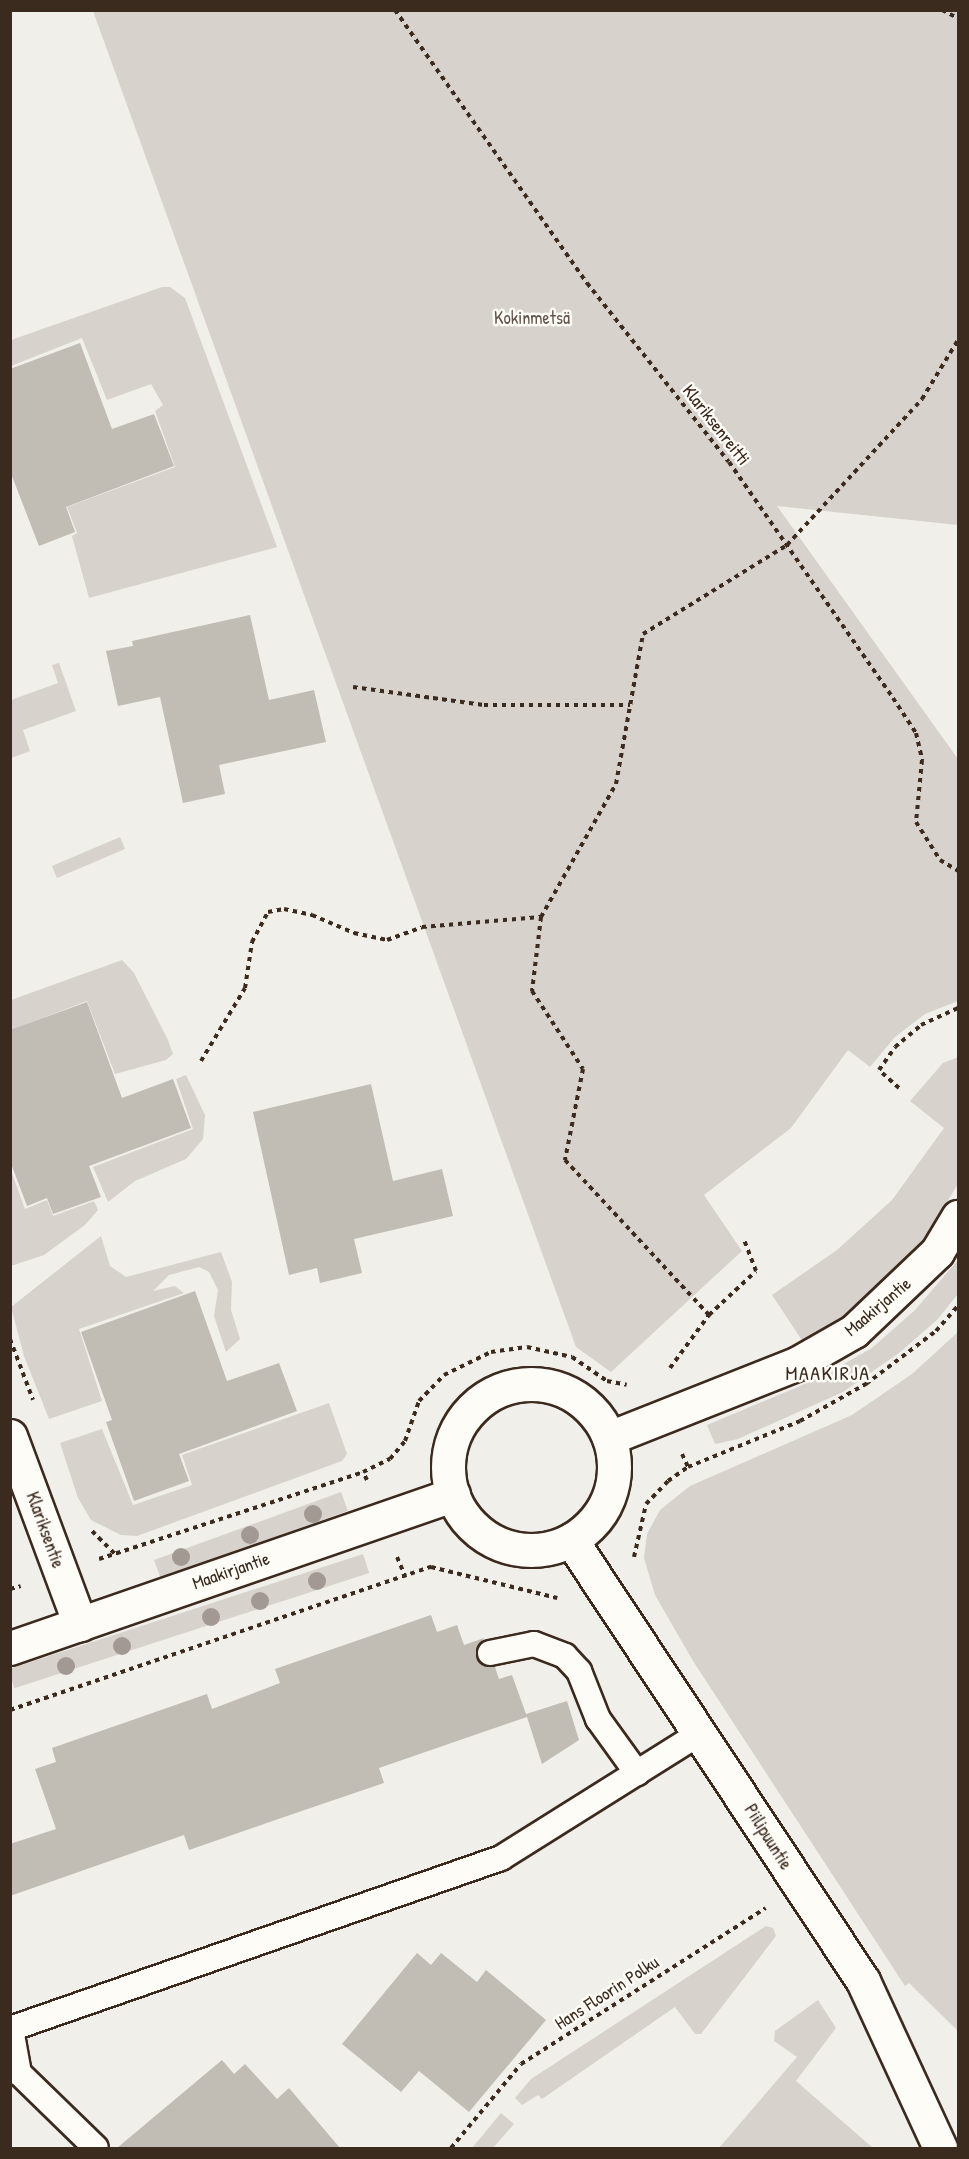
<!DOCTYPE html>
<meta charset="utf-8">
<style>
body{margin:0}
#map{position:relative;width:969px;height:2159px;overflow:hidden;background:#f1efea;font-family:"Patrick Hand",sans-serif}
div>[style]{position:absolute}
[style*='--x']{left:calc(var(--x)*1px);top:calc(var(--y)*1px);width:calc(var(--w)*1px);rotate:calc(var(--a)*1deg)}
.green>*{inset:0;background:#d7d2cc;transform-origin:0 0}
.building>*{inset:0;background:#c1bcb4}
.path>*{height:4px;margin-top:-2px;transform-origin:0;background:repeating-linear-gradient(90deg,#3b2a1e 0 4.5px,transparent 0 9px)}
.roads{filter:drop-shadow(2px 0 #3b2a1e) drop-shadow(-2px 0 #3b2a1e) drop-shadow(0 2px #3b2a1e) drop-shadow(0 -2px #3b2a1e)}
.lane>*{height:24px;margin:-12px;padding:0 12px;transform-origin:12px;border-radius:12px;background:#fdfcf7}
.street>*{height:33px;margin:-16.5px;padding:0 16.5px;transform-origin:16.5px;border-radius:16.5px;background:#fdfcf7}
.street>.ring{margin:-16.5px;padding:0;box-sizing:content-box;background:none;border:33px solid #fdfcf7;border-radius:50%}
.trees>*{width:18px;height:18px;margin:-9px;border-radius:50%;background:#a29a92}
span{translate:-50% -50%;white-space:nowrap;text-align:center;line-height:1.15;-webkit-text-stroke:5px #fdfcf7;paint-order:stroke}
.park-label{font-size:18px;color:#62544a}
.street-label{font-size:18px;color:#3b2a1e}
.neighbourhood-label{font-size:20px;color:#3b2a1e;letter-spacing:1.5px}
.frame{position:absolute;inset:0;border:12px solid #3b2a1e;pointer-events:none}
</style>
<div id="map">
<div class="green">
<i style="clip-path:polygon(93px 11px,958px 11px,958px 525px,777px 506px,958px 759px,958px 1001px,925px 1014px,895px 1037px,870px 1067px,848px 1050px,791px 1128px,704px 1195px,742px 1251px,611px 1372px,576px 1347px)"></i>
<i style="clip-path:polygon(162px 287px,170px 287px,185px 298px,277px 547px,89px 598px,72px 536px,77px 533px,67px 507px,175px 467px,155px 411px,163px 405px,151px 384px,107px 400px,82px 338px,11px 366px,11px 340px)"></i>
<i style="clip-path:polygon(59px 663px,76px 711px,23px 730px,30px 751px,11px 758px,11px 700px,58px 683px,52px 665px)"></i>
<i style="left:120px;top:837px;width:13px;height:74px;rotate:67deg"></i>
<i style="clip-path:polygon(122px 960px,134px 973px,168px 1040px,173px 1054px,166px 1060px,115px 1074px,87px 1001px,11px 1030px,11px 1000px)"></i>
<i style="clip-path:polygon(958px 1057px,958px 1184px,922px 1242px,866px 1302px,803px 1342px,772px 1295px,837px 1250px,892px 1200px,944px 1128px,910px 1101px,943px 1063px)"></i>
<i style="clip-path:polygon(186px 1075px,205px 1115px,203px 1139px,186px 1159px,135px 1181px,108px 1202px,93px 1167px,193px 1129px,176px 1079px)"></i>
<i style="clip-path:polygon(10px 1168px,25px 1209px,47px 1200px,53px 1216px,94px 1201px,98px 1210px,85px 1225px,44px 1255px,14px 1265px,10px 1265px)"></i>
<i style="clip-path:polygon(101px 1236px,110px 1266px,126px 1277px,221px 1252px,232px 1282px,231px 1310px,240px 1339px,226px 1352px,214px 1316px,218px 1290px,209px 1272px,199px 1267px,169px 1275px,153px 1291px,175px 1286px,184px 1293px,79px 1329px,102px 1401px,49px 1419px,24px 1356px,11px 1307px)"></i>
<i style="clip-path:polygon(958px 1260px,958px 1294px,937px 1320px,899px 1353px,843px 1392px,738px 1439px,715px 1444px,707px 1425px,819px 1378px,872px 1348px,915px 1310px)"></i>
<i style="clip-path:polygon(958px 1332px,958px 2031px,909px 1983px,905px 1986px,693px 1661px,655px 1595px,644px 1558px,647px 1534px,660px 1510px,690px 1486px,852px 1415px,912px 1374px)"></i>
<i style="clip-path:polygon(329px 1403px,347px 1454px,342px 1461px,137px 1536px,121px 1535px,91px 1520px,78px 1498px,60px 1443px,102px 1429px,133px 1505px,192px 1485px,182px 1455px)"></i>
<i style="left:341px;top:1492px;width:20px;height:199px;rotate:70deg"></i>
<i style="left:363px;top:1554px;width:20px;height:373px;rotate:72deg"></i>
<i style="clip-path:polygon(766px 1926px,773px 1928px,776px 1936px,701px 2034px,695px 2034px,675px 2007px,542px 2099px,538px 2095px,522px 2105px,515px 2098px,531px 2079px)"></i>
<i style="clip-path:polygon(818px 2000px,836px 2028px,796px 2081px,873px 2148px,719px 2148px,797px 2057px,774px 2041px,775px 2031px)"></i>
<i style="clip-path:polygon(501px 2113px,514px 2124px,493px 2148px,472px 2148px)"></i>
</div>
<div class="building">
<i style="clip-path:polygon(80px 343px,112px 429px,154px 414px,174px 466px,66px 507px,75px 532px,39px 546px,10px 471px,10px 369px)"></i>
<i style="clip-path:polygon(250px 615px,269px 700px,314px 690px,326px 742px,219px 765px,225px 794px,183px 803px,160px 697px,118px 706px,106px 651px,133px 646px,132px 641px)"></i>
<i style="clip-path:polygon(87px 1002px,122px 1098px,173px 1079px,191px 1128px,89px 1166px,101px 1197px,53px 1214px,47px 1198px,27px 1206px,10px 1161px,10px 1030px)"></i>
<i style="clip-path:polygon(371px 1084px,393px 1181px,442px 1169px,453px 1216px,354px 1239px,362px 1273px,320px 1283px,317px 1268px,289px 1275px,253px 1112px)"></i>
<i style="clip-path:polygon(195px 1291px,227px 1381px,279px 1363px,297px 1411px,179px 1454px,189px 1481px,134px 1501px,106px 1422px,112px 1420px,81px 1332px)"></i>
<i style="clip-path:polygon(431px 1615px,437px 1632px,457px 1625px,464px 1645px,484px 1638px,476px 1649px,479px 1662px,495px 1667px,499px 1679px,512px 1675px,526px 1714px,567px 1701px,579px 1740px,542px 1764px,527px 1717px,379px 1768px,384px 1783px,284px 1817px,189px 1850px,184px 1835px,10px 1896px,10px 1844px,56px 1829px,35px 1769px,56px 1762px,52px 1748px,207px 1694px,212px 1709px,280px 1683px,275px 1669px)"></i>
<i style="clip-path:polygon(417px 1953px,431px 1965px,441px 1953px,477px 1982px,486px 1970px,546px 2020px,469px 2112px,419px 2071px,401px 2092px,342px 2044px)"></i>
<i style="clip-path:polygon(222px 2060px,234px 2074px,245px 2064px,277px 2099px,289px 2088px,340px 2148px,117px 2148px)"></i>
</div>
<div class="path">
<i style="--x:395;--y:10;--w:334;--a:54.9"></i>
<i style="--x:587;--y:283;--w:228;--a:51.6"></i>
<i style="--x:729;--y:462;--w:287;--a:55.2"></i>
<i style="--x:893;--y:698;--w:42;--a:56.7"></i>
<i style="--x:916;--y:733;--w:28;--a:77"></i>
<i style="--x:922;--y:760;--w:62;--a:95.5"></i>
<i style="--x:916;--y:822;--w:45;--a:57.7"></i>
<i style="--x:940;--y:860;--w:21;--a:31"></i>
<i style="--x:942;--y:10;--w:18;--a:27"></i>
<i style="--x:353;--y:687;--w:132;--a:7.8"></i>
<i style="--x:484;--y:705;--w:146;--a:0"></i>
<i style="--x:541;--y:917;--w:75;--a:96.9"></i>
<i style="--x:532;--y:991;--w:93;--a:56.8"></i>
<i style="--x:583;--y:1069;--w:93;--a:101.2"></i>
<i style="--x:565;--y:1160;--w:212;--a:47.1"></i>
<i style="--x:201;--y:1061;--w:85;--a:-58.9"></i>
<i style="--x:245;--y:988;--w:47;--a:-81.3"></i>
<i style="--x:252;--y:942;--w:34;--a:-62"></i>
<i style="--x:268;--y:912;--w:16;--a:-11"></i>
<i style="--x:284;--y:909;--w:29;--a:12"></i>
<i style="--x:312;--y:915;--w:46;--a:23.2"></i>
<i style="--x:354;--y:933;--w:34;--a:12"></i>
<i style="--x:387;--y:940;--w:37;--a:-20"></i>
<i style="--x:422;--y:927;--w:119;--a:-4.8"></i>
<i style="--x:541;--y:917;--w:153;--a:-60.6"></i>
<i style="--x:616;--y:784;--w:152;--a:-79.8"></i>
<i style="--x:643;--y:634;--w:169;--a:-31.7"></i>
<i style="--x:787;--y:545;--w:199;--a:-47.2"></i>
<i style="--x:922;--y:399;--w:69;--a:-58.6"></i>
<i style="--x:899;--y:1088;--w:27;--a:-138"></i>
<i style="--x:879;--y:1070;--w:28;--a:-55"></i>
<i style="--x:895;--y:1047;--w:34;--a:-40"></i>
<i style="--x:921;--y:1025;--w:41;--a:-24.7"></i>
<i style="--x:10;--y:1339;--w:65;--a:69.3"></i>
<i style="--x:670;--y:1368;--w:66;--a:-53.7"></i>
<i style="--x:709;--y:1315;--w:64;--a:-43.1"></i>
<i style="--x:756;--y:1271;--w:34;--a:-111"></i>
<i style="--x:682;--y:1454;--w:14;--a:65"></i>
<i style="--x:367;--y:1480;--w:9;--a:-117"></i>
<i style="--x:363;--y:1472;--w:30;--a:-26"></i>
<i style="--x:390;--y:1459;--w:23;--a:-50"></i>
<i style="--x:405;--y:1441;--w:42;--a:-70.7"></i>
<i style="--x:419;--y:1401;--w:36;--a:-46"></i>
<i style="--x:444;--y:1375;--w:52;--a:-26.1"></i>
<i style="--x:491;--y:1352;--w:36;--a:-8"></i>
<i style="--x:527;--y:1347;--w:46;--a:12.5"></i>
<i style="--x:572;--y:1357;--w:42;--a:34.4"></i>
<i style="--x:607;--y:1381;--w:20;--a:11"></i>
<i style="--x:92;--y:1531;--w:33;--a:45"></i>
<i style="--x:397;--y:1557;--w:21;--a:67"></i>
<i style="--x:634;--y:1557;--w:54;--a:-77.2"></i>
<i style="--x:646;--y:1504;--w:32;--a:-46"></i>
<i style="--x:668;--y:1481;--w:24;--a:-35"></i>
<i style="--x:688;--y:1467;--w:121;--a:-22.3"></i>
<i style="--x:800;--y:1421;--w:76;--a:-29.3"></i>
<i style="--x:866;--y:1384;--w:88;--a:-37.1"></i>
<i style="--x:936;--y:1331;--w:33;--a:-49"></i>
<i style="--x:99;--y:1559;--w:278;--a:-18.2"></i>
<i style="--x:10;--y:1589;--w:11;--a:-15"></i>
<i style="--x:10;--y:1710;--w:445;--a:-18.8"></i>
<i style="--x:431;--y:1567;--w:130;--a:13.8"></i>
<i style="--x:451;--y:2148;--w:109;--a:-50.2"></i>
<i style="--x:521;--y:2064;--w:290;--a:-32.5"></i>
</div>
<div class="roads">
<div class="lane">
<i style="--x:490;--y:1653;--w:45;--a:-11.6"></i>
<i style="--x:534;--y:1644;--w:33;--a:21"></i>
<i style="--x:565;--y:1656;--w:21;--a:47"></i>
<i style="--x:579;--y:1671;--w:52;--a:68.4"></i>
<i style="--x:598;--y:1719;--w:67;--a:54.2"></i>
<i style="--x:10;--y:2029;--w:520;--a:-19.2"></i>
<i style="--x:501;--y:1858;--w:237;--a:-32.1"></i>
<i style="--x:11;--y:2029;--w:45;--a:79.7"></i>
<i style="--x:19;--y:2073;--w:107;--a:44.2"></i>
</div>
<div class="street">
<i class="ring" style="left:448px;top:1384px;width:133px;height:133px"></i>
<i style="--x:10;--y:1436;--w:201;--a:69.6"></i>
<i style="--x:609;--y:1438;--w:203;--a:-21.6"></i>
<i style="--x:798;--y:1363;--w:64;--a:-29.7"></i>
<i style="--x:854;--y:1331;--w:115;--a:-43.6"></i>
<i style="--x:937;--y:1252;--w:41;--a:-59"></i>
<i style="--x:571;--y:1540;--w:529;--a:56.49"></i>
<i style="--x:863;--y:1981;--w:184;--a:65.2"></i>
<i style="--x:10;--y:1648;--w:469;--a:-19.1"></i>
</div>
</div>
<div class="trees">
<i style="left:313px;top:1514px"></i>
<i style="left:250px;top:1535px"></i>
<i style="left:181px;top:1557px"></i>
<i style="left:317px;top:1581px"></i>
<i style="left:260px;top:1601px"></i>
<i style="left:211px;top:1617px"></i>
<i style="left:122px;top:1646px"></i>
<i style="left:66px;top:1666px"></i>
</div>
<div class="park-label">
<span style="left:532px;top:318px">Kokinmetsä</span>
</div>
<div class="street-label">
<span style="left:716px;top:425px;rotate:52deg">Klariksenreitti</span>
<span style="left:878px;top:1307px;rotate:-40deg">Maakirjantie</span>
<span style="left:45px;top:1530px;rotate:70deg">Klariksentie</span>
<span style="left:231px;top:1571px;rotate:-19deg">Maakirjantie</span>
<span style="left:768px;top:1837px;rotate:58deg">Piilipuuntie</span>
<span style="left:607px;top:1993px;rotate:-33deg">Hans Floorin Polku</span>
</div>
<div class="neighbourhood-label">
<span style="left:828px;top:1372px">MAAKIRJA</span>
</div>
<div class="frame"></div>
</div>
